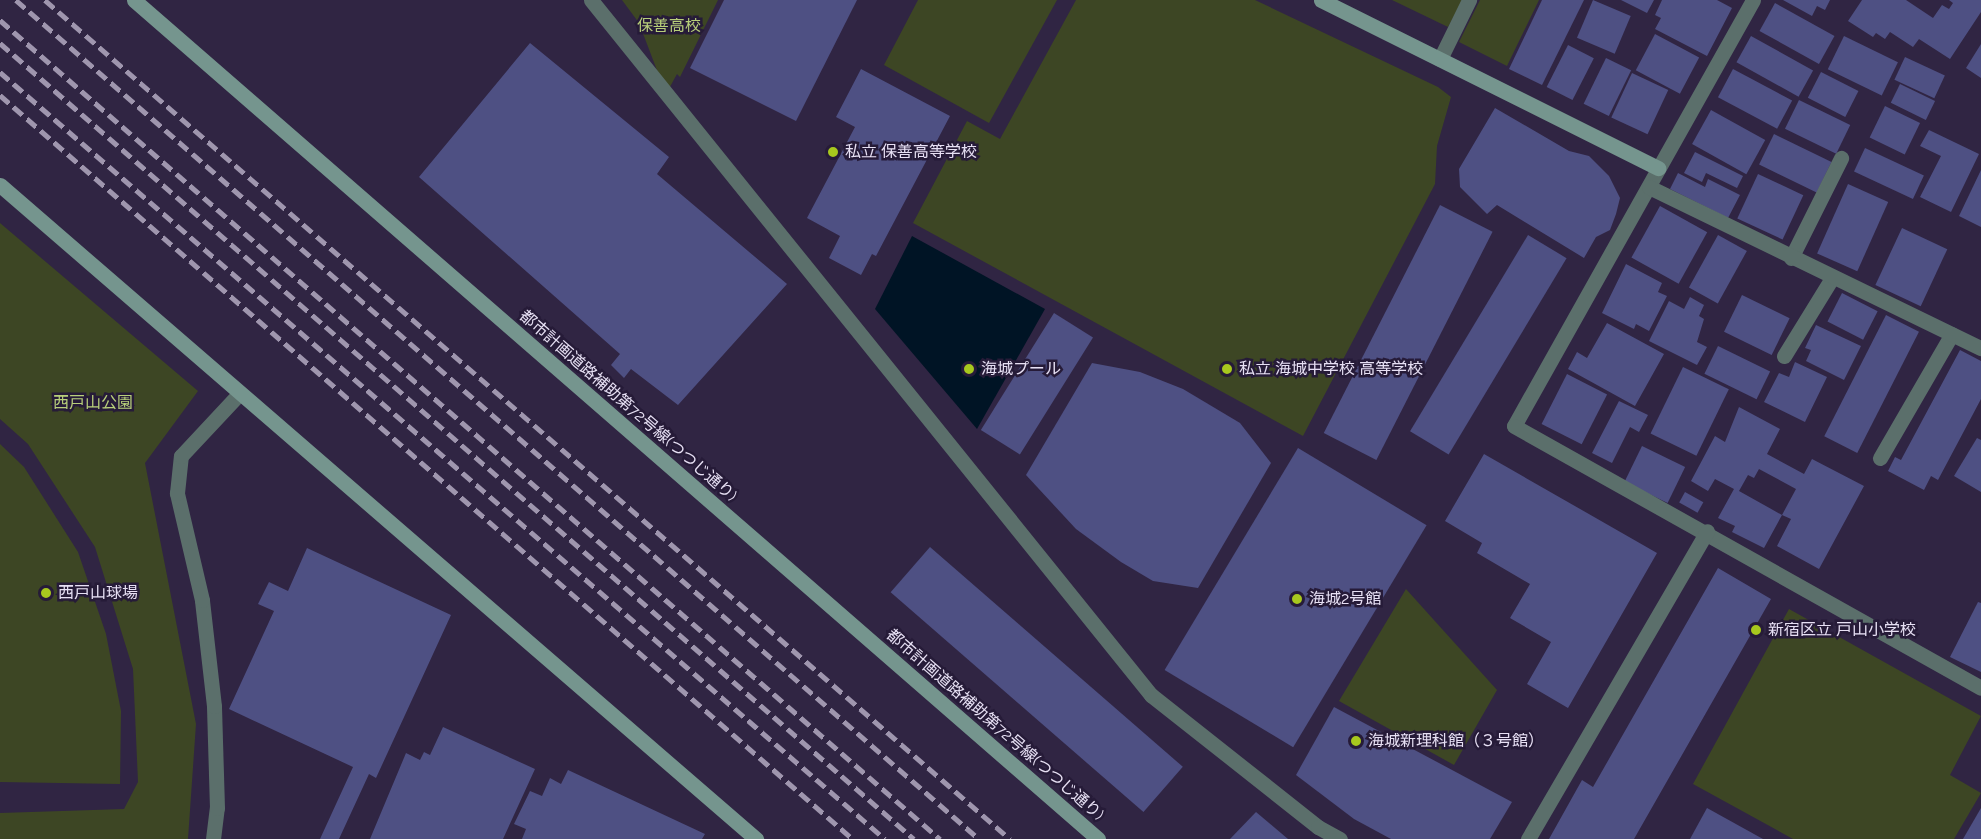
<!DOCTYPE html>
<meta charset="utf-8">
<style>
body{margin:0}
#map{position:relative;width:1981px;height:839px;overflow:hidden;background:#302543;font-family:Raleway,"Noto Sans JP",sans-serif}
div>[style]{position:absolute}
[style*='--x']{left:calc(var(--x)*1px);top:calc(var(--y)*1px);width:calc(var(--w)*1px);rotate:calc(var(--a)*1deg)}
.green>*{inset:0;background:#3d4624}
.water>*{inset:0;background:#001425}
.building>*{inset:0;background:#4e5083;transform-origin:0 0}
.lane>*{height:15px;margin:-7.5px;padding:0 7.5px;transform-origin:7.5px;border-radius:7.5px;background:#5b6f6b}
.street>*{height:15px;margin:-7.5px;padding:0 7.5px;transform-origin:7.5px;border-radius:7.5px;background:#5b6f6b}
.secondary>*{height:15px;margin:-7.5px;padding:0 7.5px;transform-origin:7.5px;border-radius:7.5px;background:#75958e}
.rail>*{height:4.5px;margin-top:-2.25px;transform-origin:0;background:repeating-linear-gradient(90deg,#9f96ae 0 12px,transparent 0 18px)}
.dots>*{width:16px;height:16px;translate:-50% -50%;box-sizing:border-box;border:3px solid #261b38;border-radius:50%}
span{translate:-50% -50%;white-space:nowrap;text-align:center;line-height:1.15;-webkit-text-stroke:5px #261b38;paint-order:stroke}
.park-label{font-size:16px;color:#b8cf7a}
.poi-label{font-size:16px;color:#e7e0f4}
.left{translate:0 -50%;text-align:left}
.street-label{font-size:16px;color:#e7e0f4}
</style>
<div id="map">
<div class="green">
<i style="clip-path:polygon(622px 0,718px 0,680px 77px,677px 74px,666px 94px,639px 23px)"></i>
<i style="clip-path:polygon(918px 0,1057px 0,989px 123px,884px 65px)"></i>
<i style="clip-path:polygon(1076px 0,1255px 0,1438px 87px,1451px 97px,1437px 146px,1435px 184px,1303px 436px,913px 223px,967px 121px,1000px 139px)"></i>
<i style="clip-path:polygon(1392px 0,1463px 0,1448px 27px)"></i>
<i style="clip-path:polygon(1480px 0,1539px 0,1507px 66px,1459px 42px)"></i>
<i style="clip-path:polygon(0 223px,198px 391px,145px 463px,196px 724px,188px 839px,0 839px,0 813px,124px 809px,138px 782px,133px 669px,95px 547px,28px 444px,0 419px)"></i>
<i style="clip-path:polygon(0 444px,24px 467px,78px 552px,106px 634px,121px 711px,120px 784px,0 782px)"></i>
<i style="clip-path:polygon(1406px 589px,1497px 690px,1454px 765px,1339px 701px)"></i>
<i style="clip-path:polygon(1789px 609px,1981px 716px,1950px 775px,1981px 793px,1954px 839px,1793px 839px,1693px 784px)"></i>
</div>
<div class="water">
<i style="clip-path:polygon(912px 236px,1045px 309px,977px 429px,875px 309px)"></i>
</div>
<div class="building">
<i style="clip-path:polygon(724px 0,857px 0,796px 121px,690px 68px)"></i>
<i style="clip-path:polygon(1542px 0,1584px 0,1542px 85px,1509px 69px)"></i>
<i style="left:1593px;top:0;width:41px;height:41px;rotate:23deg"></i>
<i style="clip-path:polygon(1621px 0,1654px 0,1647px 13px)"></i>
<i style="clip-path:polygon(1662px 0,1717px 0,1732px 8px,1707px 56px,1655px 29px,1661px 18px,1655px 15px)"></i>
<i style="clip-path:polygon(1783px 0,1830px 0,1825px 10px,1817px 6px,1812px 16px)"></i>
<i style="clip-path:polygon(1862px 0,1906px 0,1933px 18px,1942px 5px,1949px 9px,1953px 3px,1949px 0,1981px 0,1981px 12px,1950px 59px,1919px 39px,1913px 47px,1890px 32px,1885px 39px,1876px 33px,1873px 37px,1848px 21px)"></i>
<i style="left:1775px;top:3px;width:68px;height:32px;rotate:29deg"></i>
<i style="left:1655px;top:34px;width:50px;height:41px;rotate:28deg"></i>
<i style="left:1751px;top:36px;width:71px;height:30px;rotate:29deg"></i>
<i style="left:1844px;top:36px;width:60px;height:37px;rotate:26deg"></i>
<i style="clip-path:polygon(530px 43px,669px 157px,657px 174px,787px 284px,678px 405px,631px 369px,624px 378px,611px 365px,620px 354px,419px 177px)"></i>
<i style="clip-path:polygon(1981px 44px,1981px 78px,1966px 68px)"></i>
<i style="left:1568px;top:45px;width:29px;height:47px;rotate:27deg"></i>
<i style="left:1905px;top:57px;width:44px;height:25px;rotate:25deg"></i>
<i style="left:1606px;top:58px;width:28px;height:51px;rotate:26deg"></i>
<i style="clip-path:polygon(861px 69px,950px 116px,876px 256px,872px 254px,861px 275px,829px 258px,840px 236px,807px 218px,855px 127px,836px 117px)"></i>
<i style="left:1733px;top:69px;width:67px;height:32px;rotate:28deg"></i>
<i style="left:1821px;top:72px;width:42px;height:29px;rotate:27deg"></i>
<i style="left:1632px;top:73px;width:40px;height:49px;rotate:25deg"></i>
<i style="left:1900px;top:84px;width:39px;height:21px;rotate:26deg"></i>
<i style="left:1799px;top:100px;width:57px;height:32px;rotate:26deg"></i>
<i style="left:1885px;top:106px;width:39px;height:35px;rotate:26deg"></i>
<i style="clip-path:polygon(1495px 108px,1569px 151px,1589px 156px,1609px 176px,1620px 198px,1616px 214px,1610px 230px,1596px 237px,1584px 258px,1497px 205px,1487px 214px,1460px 187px,1459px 169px)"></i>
<i style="left:1711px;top:110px;width:62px;height:39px;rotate:29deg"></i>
<i style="clip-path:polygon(1929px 130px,1979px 154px,1951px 212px,1920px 197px,1941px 156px,1920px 146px)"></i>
<i style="left:1774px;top:134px;width:64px;height:34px;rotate:26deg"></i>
<i style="left:1865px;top:148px;width:65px;height:26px;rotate:25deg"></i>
<i style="clip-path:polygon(1695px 152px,1743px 176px,1737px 188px,1706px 173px,1702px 182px,1684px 173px)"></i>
<i style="clip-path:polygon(1981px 170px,1981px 227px,1959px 216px)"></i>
<i style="clip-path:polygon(1678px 173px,1705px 187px,1708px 179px,1740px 195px,1728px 218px,1670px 189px)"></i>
<i style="left:1758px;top:174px;width:50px;height:49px;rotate:25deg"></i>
<i style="left:1848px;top:184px;width:44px;height:76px;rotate:24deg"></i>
<i style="left:1440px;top:205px;width:59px;height:256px;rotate:27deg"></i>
<i style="left:1660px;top:206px;width:54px;height:59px;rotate:29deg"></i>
<i style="left:1902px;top:228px;width:50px;height:63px;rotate:25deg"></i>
<i style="left:1528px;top:235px;width:45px;height:229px;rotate:31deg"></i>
<i style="left:1718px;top:235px;width:33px;height:60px;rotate:29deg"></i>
<i style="clip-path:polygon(1626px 264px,1662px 283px,1658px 292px,1667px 296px,1649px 331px,1636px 324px,1634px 329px,1602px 313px)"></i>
<i style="left:1842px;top:293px;width:40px;height:32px;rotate:27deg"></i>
<i style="left:1742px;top:295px;width:53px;height:41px;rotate:26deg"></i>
<i style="clip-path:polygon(1690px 297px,1704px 305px,1699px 316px,1704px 319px,1697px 342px,1707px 347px,1697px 365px,1649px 341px,1669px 301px,1684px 309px)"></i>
<i style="left:1054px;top:313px;width:46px;height:138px;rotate:32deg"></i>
<i style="left:1886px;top:315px;width:37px;height:136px;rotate:27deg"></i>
<i style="clip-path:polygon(1607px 323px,1664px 354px,1635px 406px,1568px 369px,1577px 352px,1587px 358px)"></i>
<i style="clip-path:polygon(1816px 325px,1861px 346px,1844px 380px,1806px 361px,1811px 350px,1805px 348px)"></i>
<i style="left:1718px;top:346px;width:58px;height:31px;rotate:26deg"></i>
<i style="clip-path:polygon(1960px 350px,1981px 361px,1981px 399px,1938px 480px,1931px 476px,1924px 490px,1888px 471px,1895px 457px,1901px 460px)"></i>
<i style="clip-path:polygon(1795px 362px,1827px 377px,1805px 422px,1764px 402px,1779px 373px,1789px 377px)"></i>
<i style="clip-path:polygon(1092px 363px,1140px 372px,1183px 389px,1240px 423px,1271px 463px,1198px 588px,1153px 581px,1121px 562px,1076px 529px,1026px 475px)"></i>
<i style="left:1683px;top:367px;width:51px;height:74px;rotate:26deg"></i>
<i style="left:1567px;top:374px;width:45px;height:56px;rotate:27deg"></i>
<i style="clip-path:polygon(1619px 401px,1648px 415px,1639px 432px,1630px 427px,1612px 463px,1592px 453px)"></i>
<i style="clip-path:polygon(1739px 407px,1780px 429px,1767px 454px,1804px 474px,1812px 459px,1864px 486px,1819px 569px,1777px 546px,1791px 519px,1782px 515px,1796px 489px,1759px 469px,1754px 478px,1748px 475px,1739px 491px,1782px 515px,1764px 548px,1732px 532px,1735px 526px,1718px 518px,1734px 489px,1715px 479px,1708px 491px,1691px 481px,1715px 436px,1725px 442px)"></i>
<i style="clip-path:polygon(1977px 438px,1981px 440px,1981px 492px,1954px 476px)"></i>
<i style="left:1642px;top:446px;width:48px;height:40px;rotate:26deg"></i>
<i style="left:1298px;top:448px;width:150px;height:259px;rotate:31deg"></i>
<i style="clip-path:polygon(1484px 454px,1657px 553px,1568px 708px,1527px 684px,1551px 642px,1510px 618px,1530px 584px,1477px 553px,1482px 543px,1445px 521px)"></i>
<i style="left:1685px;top:492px;width:21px;height:12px;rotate:29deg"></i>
<i style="left:930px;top:547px;width:335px;height:60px;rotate:41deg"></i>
<i style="clip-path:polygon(307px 548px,451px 615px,376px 778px,369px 774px,339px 839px,320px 839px,353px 767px,229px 709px,274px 611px,258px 604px,269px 582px,288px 591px)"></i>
<i style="clip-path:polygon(1718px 568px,1771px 599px,1634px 839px,1549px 839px,1582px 780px,1593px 787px)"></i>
<i style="clip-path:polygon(1978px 602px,1981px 603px,1981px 672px,1950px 657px)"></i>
<i style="clip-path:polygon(1334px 707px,1512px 802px,1490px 839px,1391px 839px,1354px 819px,1296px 775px)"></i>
<i style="clip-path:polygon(443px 727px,535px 769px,503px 839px,370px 839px,406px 753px,420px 760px,424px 752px,430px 755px)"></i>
<i style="clip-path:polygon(568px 770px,705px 834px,702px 839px,522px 839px,526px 829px,514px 824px,530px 791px,542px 796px,550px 778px,561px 784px)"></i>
<i style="clip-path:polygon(1707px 808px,1763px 839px,1690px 839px)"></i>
<i style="clip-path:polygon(1981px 808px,1981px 839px,1963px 839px)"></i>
<i style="clip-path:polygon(1256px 812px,1288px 839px,1230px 839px)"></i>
</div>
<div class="lane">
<i style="--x:591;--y:0;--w:893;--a:51.14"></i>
<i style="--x:1151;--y:695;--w:213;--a:38.3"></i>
<i style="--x:1318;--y:827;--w:25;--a:29"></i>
<i style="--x:1791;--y:258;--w:112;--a:-63.4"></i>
<i style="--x:1784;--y:356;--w:92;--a:-58.4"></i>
<i style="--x:1880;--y:458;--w:143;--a:-59.9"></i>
</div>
<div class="street">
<i style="--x:1753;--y:0;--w:488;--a:119.3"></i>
<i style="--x:1514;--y:426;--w:535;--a:29.29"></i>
<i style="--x:1440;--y:59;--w:66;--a:-63.8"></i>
<i style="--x:1649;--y:187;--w:369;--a:25.9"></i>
<i style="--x:213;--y:839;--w:31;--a:-83"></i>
<i style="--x:217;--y:808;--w:102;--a:-91.7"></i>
<i style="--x:214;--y:706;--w:107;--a:-96.5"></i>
<i style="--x:202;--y:600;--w:110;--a:-103.2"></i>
<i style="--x:177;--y:493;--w:37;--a:-84"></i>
<i style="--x:181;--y:456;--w:85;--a:-46.9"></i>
<i style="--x:1528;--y:839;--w:356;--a:-59.8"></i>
</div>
<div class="secondary">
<i style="--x:134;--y:0;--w:1278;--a:41.03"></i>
<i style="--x:1321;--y:0;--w:377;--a:26.5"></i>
<i style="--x:0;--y:185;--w:1000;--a:40.86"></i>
</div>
<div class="rail">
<i style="--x:16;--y:0;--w:1277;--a:41.06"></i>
<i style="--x:45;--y:0;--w:1279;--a:41"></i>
<i style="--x:0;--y:20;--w:1247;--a:41.06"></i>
<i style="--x:0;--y:43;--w:1212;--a:41.05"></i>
<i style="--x:0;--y:72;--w:1171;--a:40.91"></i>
<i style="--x:0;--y:95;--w:1132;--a:41.1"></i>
</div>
<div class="dots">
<i style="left:833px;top:152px;background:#a7c81e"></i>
<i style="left:969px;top:369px;background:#a7c81e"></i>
<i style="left:1227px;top:369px;background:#a7c81e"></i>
<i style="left:46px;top:593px;background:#a7c81e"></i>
<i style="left:1297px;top:599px;background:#a7c81e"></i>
<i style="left:1756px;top:630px;background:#a7c81e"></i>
<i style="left:1356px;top:741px;background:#a7c81e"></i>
</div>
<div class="park-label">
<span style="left:669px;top:26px">保善高校</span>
<span style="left:93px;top:403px">西戸山公園</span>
</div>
<div class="poi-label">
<span class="left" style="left:845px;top:152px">私立 保善高等学校</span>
<span class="left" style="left:981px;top:369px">海城プール</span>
<span class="left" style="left:1239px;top:369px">私立 海城中学校 高等学校</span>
<span class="left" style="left:58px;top:593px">西戸山球場</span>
<span class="left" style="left:1309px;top:599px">海城2号館</span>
<span class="left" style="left:1768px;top:630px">新宿区立 戸山小学校</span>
<span class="left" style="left:1368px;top:741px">海城新理科館（３号館）</span>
</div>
<div class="street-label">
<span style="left:628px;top:406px;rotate:41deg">都市計画道路補助第72号線(つつじ通り)</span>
<span style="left:995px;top:725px;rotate:41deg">都市計画道路補助第72号線(つつじ通り)</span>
</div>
</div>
